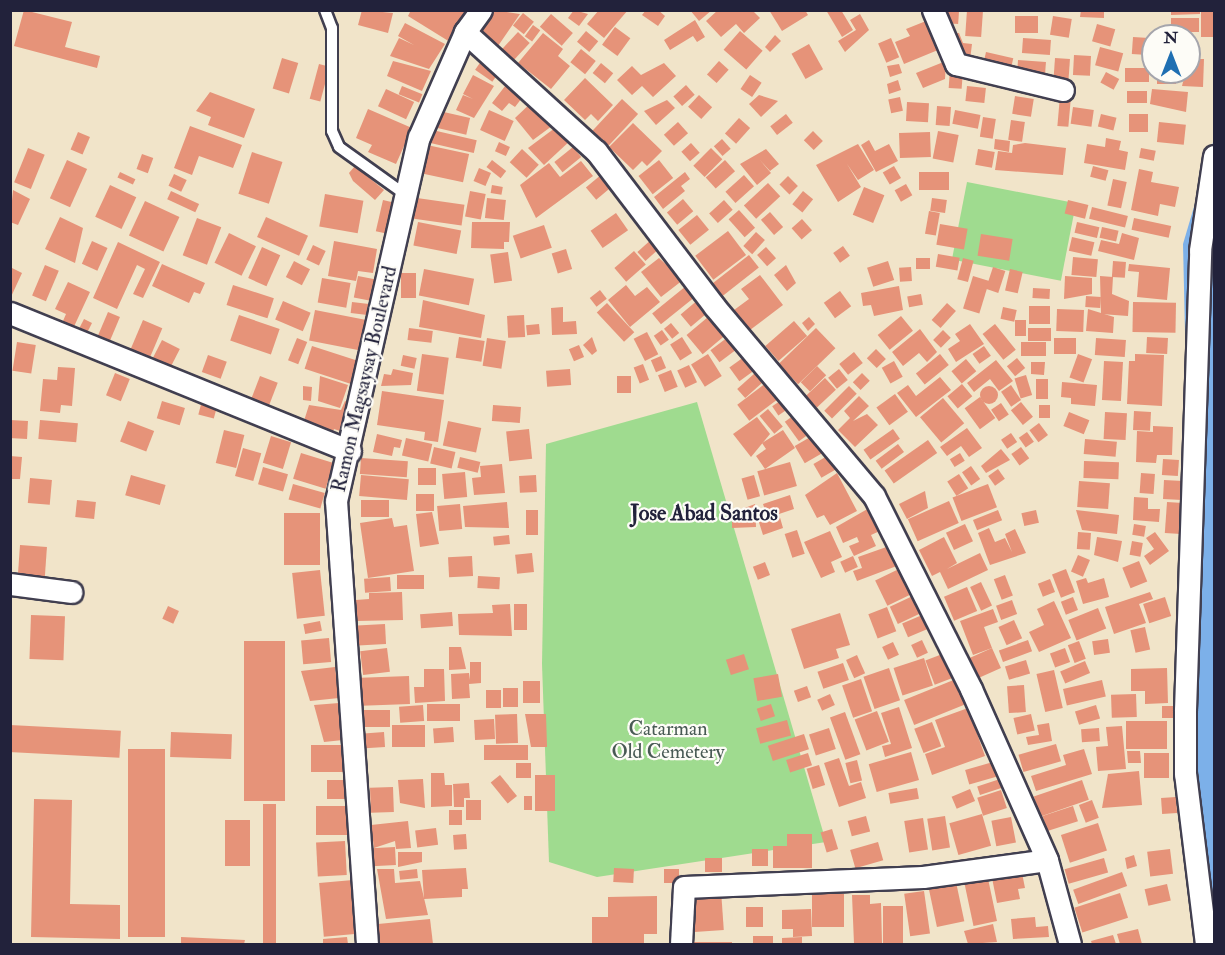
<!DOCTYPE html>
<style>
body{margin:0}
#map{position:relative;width:1225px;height:955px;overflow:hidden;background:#f1e4c9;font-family:"IM FELL Double Pica",serif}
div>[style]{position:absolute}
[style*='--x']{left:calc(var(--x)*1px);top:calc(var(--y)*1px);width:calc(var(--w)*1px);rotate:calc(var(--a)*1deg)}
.green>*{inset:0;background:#9fdb8f;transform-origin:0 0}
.water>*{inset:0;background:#7cb0e9}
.building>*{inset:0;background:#e69379;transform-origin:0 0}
.round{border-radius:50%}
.roads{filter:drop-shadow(2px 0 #413f50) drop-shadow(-2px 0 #413f50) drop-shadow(0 2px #413f50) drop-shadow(0 -2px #413f50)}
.lane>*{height:10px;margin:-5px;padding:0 5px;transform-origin:5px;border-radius:5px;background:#fff}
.street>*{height:21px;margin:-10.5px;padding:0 10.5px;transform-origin:10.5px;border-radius:10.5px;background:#fff}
span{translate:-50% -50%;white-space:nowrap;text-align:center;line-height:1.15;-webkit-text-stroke:4.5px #fdfcf7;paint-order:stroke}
.street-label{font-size:20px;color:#22223b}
.park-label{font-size:20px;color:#485a54}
.quarter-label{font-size:22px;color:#22223b;font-weight:700}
.frame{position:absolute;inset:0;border:12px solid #22223b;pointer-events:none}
.north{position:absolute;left:1141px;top:24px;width:60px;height:60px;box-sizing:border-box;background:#fdfcf7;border:2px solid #a5a5ac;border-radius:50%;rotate:0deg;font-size:16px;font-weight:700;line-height:24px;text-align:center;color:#22223b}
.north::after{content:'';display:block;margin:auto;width:21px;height:27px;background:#1f6fb2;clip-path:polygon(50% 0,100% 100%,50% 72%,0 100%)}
</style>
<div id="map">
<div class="green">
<i style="left:967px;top:182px;width:111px;height:79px;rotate:11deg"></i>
<i style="clip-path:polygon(697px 402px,826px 842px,597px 877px,549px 862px,542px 664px,546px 444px)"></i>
</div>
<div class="water">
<i style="clip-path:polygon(1214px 139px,1214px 944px,1199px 944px,1183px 244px)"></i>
</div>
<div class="building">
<i style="clip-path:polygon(24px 10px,72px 22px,65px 47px,100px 56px,97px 68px,14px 46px)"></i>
<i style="clip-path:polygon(362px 10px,393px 13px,388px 33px,358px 25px)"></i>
<i style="clip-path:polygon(411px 10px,471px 10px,450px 42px,408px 16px)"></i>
<i style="clip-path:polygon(493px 10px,520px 14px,498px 46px,478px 33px)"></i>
<i style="clip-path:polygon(574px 10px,588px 14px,579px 26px,568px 18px)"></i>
<i style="clip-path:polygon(599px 10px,628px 10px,604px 38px,587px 24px)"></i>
<i style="clip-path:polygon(646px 10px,658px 10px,665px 16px,658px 26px,642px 15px)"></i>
<i style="clip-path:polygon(690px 10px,712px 10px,699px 21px)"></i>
<i style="clip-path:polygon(718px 10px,752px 10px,760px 18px,744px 33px,736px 24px,721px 37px,706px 21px)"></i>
<i style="clip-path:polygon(769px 10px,805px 10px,808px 15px,782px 31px)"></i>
<i style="clip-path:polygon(826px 10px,841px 10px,853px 30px,842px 37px)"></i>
<i style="left:967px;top:10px;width:16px;height:26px;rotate:4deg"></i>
<i style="clip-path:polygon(1081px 10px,1104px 10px,1104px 18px,1080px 17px)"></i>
<i style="clip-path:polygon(1171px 10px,1200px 10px,1200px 14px,1171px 15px)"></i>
<i style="left:1201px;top:10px;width:13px;height:27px"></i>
<i style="left:943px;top:11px;width:16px;height:12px;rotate:4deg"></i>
<i style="left:523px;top:13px;width:14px;height:16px;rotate:39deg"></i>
<i style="left:551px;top:14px;width:29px;height:17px;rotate:41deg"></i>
<i style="clip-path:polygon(860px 14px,869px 30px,845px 52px,838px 41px,856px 30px,850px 20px)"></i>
<i style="left:1015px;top:16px;width:23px;height:17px"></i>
<i style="left:1053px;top:16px;width:19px;height:19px;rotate:9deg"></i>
<i style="left:1171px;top:18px;width:28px;height:14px"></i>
<i style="clip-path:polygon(695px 20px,705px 37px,697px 42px,693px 36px,670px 50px,664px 40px)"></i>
<i style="clip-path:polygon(926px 21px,938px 50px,904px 64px,895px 42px,910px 36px,906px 29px)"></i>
<i style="clip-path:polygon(405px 23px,445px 44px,429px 69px,390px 56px,399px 38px,414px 45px,398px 36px)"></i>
<i style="left:1097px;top:24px;width:19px;height:18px;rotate:16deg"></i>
<i style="left:533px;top:25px;width:9px;height:14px;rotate:36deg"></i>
<i style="left:615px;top:27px;width:19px;height:22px;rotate:36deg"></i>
<i style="left:586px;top:31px;width:16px;height:14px;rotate:40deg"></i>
<i style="left:740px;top:31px;width:30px;height:25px;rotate:41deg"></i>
<i style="left:518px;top:32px;width:16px;height:28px;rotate:43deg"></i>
<i style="clip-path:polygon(543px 33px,563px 49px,558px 56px,570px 66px,551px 89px,518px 63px)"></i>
<i style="clip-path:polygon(959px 33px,963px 43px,972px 44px,970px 60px,957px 61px,947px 34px)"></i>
<i style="clip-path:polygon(775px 35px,781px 41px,770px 52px,765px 47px)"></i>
<i style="left:1133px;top:37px;width:16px;height:17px;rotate:4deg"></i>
<i style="left:891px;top:38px;width:21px;height:14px;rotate:67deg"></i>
<i style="left:1023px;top:38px;width:28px;height:15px;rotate:4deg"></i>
<i style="left:809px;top:44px;width:29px;height:20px;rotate:61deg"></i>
<i style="left:1100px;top:47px;width:24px;height:19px;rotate:15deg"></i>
<i style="left:581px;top:49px;width:19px;height:17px;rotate:39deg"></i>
<i style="left:986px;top:52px;width:28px;height:16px;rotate:13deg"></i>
<i style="left:1074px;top:55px;width:17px;height:20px;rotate:3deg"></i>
<i style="left:282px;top:58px;width:17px;height:32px;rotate:17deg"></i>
<i style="left:1055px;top:58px;width:15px;height:21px;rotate:4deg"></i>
<i style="clip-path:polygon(1189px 59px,1204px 59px,1203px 87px,1182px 86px)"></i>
<i style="left:482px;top:60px;width:21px;height:12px;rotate:35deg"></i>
<i style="left:1018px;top:60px;width:28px;height:15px;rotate:4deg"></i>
<i style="clip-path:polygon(393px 61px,431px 71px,422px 91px,387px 76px)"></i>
<i style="left:719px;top:61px;width:13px;height:18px;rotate:42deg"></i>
<i style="clip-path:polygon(946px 61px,945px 79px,923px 88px,916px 73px)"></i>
<i style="left:601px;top:63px;width:16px;height:13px;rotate:40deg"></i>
<i style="clip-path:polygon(664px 63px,676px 76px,653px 97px,642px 86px,632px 95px,617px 80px,632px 66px,641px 75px)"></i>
<i style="left:319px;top:64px;width:11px;height:36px;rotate:15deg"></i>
<i style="clip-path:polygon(899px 64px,902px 73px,890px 77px,887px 66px)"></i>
<i style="left:1125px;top:68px;width:24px;height:14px"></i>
<i style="left:950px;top:69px;width:13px;height:19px;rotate:4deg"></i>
<i style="left:1106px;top:72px;width:15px;height:12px;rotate:28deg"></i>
<i style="left:1157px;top:72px;width:19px;height:12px"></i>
<i style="clip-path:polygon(473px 75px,494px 86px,474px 118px,456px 110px,463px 95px,473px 99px,463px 94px)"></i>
<i style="left:750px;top:75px;width:14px;height:17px;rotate:34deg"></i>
<i style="clip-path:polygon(585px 78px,613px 105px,598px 121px,591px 114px,585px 120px,564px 100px)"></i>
<i style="clip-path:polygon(898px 80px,901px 90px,889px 94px,887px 84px)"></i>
<i style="clip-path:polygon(509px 81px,525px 94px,515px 107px,509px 103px,502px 111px,492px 103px)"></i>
<i style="left:686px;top:85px;width:13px;height:17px;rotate:48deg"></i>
<i style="left:402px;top:86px;width:22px;height:9px;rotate:22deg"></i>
<i style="left:967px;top:86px;width:19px;height:15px;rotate:6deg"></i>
<i style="left:386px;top:89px;width:31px;height:19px;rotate:25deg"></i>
<i style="clip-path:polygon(1152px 89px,1188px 92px,1186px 112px,1150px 104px)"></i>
<i style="left:1127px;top:91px;width:20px;height:12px"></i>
<i style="clip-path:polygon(210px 92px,255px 109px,244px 138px,208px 125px,211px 117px,196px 111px)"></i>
<i style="left:699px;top:95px;width:18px;height:16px;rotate:43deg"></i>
<i style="clip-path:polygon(759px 95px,778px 101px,761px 117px,749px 104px)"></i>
<i style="left:1015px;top:96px;width:19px;height:18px;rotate:9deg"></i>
<i style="left:1060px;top:96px;width:11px;height:30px;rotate:5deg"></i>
<i style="left:900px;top:97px;width:14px;height:12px;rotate:78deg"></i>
<i style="left:622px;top:99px;width:22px;height:43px;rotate:43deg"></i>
<i style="clip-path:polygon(667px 100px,675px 108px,656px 125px,644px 111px)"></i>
<i style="clip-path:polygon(533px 101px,556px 123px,533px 140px,515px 118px)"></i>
<i style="left:907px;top:102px;width:22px;height:19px;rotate:3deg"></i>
<i style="left:937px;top:106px;width:14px;height:19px;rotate:4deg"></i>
<i style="left:1073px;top:107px;width:21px;height:17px;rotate:8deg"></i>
<i style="clip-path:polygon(368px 109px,412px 128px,396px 164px,368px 152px,372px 145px,356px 138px)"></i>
<i style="left:435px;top:110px;width:36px;height:17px;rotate:13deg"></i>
<i style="left:489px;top:110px;width:27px;height:22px;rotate:24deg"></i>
<i style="left:955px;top:110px;width:26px;height:14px;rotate:11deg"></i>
<i style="left:786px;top:114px;width:11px;height:20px;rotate:52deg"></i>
<i style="left:1101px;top:114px;width:16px;height:13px;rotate:14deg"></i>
<i style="left:1129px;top:114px;width:19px;height:18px"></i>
<i style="left:983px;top:117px;width:13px;height:20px;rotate:9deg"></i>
<i style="left:739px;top:118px;width:15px;height:21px;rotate:42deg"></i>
<i style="left:1011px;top:120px;width:14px;height:20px;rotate:8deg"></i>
<i style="left:678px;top:122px;width:15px;height:19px;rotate:48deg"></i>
<i style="left:1159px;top:122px;width:27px;height:20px;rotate:6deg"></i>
<i style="clip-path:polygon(633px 123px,662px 151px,647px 166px,642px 161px,633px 170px,609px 147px)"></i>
<i style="clip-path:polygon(559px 125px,572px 139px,544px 165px,528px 148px)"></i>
<i style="clip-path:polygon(190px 126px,242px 145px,233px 168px,199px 156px,192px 175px,174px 168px)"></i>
<i style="left:428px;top:129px;width:50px;height:13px;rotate:13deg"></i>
<i style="left:813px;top:131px;width:14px;height:13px;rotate:45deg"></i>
<i style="left:938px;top:131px;width:21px;height:28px;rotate:11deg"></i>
<i style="left:78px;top:132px;width:13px;height:19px;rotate:23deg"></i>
<i style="left:930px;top:132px;width:25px;height:31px;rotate:88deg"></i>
<i style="clip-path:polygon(1106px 138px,1121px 141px,1119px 150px,1128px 152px,1125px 170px,1084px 163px,1087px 144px,1105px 147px)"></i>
<i style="left:722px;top:139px;width:13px;height:11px;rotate:48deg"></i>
<i style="clip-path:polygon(995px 139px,1010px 141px,1009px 152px,994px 149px)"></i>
<i style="clip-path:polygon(869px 140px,875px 151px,889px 144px,898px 161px,876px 172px,861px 145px)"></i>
<i style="left:499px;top:142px;width:12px;height:10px;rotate:24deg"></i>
<i style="left:691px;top:143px;width:13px;height:13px;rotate:48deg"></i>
<i style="clip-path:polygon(1025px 143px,1066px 148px,1063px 175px,995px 170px,998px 151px,1012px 153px,1013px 145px)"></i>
<i style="clip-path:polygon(858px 144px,874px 170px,858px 180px,847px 164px,861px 187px,838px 202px,816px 165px)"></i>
<i style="left:427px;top:145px;width:43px;height:29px;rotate:12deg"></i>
<i style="left:573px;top:147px;width:13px;height:24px;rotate:51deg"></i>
<i style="left:28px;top:148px;width:18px;height:37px;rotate:22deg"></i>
<i style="left:711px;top:148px;width:16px;height:25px;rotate:45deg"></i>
<i style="left:1141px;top:148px;width:15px;height:10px;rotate:11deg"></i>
<i style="left:522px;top:149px;width:23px;height:18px;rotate:43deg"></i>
<i style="clip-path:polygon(766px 149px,779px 164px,770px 171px,759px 159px,771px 173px,757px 185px,740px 164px)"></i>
<i style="left:978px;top:149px;width:17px;height:16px;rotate:10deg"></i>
<i style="left:252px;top:152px;width:32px;height:44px;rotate:18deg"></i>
<i style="left:142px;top:154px;width:12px;height:16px;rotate:20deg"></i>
<i style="left:67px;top:160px;width:22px;height:42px;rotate:24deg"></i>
<i style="left:492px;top:160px;width:18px;height:9px;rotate:38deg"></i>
<i style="left:659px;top:160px;width:23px;height:26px;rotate:52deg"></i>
<i style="left:725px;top:160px;width:15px;height:26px;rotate:48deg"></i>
<i style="clip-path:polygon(581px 161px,593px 176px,536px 218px,520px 185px,549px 163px,560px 177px)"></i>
<i style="clip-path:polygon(355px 166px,384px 190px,375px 200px,353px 181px,349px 173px)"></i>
<i style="left:894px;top:166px;width:14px;height:13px;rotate:60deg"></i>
<i style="left:1093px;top:166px;width:16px;height:11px;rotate:15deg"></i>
<i style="left:479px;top:168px;width:13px;height:14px;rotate:23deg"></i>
<i style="clip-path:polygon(1139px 169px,1153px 172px,1151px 182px,1179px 187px,1175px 207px,1160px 204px,1158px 216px,1131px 210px)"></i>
<i style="left:120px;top:172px;width:17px;height:6px;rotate:25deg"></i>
<i style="clip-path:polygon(685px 172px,690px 179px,681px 186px,685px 191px,663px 209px,654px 197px)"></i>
<i style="left:919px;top:172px;width:30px;height:18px"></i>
<i style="left:174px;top:174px;width:14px;height:13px;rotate:25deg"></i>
<i style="left:602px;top:174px;width:16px;height:21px;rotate:50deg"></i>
<i style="left:744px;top:175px;width:15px;height:25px;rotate:48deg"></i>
<i style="left:788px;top:176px;width:14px;height:12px;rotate:45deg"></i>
<i style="left:1113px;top:179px;width:14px;height:27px;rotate:12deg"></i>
<i style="left:768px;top:183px;width:18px;height:33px;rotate:47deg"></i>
<i style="left:906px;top:184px;width:13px;height:13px;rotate:61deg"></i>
<i style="left:110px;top:185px;width:29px;height:35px;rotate:25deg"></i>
<i style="left:492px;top:185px;width:11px;height:8px;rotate:10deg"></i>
<i style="left:864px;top:187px;width:22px;height:30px;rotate:22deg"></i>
<i style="clip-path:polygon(13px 190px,30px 199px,18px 225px,10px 222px)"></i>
<i style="left:171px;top:191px;width:31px;height:9px;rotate:25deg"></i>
<i style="left:470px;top:191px;width:16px;height:26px;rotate:11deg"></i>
<i style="left:803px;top:191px;width:13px;height:17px;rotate:39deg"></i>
<i style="left:325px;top:194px;width:39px;height:33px;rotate:10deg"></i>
<i style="left:410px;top:197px;width:55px;height:21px;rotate:8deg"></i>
<i style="left:487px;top:198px;width:19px;height:20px;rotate:6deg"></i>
<i style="left:932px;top:198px;width:15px;height:13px;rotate:8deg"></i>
<i style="left:683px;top:199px;width:16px;height:21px;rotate:50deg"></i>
<i style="left:383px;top:200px;width:13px;height:32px;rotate:13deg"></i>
<i style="left:724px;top:200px;width:13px;height:20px;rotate:48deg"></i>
<i style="left:1068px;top:200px;width:21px;height:14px;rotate:14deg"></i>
<i style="left:145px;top:201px;width:38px;height:38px;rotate:25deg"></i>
<i style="left:1092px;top:207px;width:37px;height:12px;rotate:14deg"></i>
<i style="left:739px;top:210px;width:24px;height:14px;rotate:48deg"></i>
<i style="left:929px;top:211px;width:11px;height:23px;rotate:10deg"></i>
<i style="left:770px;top:212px;width:20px;height:12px;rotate:49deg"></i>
<i style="left:616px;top:213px;width:21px;height:31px;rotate:55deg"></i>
<i style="left:697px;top:215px;width:19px;height:24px;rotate:51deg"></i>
<i style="clip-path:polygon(60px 217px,83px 228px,75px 263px,45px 249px)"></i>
<i style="left:266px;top:217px;width:46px;height:22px;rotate:24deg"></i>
<i style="left:197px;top:218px;width:26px;height:40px;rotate:21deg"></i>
<i style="left:1134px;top:218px;width:38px;height:12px;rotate:12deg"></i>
<i style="left:802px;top:219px;width:15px;height:14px;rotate:48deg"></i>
<i style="left:418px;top:222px;width:44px;height:24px;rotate:11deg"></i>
<i style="clip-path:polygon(472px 222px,510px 222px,509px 242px,504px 242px,504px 249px,471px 248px)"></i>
<i style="left:1077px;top:222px;width:23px;height:11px;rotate:13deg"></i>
<i style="left:940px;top:224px;width:28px;height:21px;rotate:10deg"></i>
<i style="left:544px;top:225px;width:24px;height:33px;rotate:71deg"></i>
<i style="left:1102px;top:227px;width:17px;height:11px;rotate:13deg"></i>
<i style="left:728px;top:231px;width:30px;height:41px;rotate:53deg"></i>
<i style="left:756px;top:232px;width:12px;height:19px;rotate:42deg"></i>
<i style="left:229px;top:233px;width:30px;height:33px;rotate:26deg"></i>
<i style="clip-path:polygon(1122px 233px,1139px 238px,1134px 260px,1098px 251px,1101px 240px,1119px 244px)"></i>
<i style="left:981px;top:234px;width:32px;height:22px;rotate:9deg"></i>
<i style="left:1072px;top:237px;width:23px;height:14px;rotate:13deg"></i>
<i style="left:653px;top:238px;width:12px;height:21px;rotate:48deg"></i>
<i style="left:92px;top:241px;width:17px;height:25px;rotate:24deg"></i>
<i style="clip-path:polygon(334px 241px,377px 249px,373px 273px,358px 271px,356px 281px,328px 276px)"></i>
<i style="clip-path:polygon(118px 242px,160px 262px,143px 298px,133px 294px,145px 269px,137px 265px,117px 309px,93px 298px)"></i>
<i style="left:313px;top:245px;width:14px;height:16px;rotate:25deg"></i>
<i style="left:843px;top:246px;width:12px;height:12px;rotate:55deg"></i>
<i style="left:262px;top:247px;width:20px;height:34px;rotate:24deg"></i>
<i style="left:766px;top:247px;width:15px;height:12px;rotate:48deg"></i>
<i style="left:566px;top:249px;width:21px;height:15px;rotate:73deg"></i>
<i style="left:634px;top:251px;width:18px;height:26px;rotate:49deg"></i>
<i style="left:508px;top:252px;width:29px;height:18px;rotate:82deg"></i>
<i style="left:938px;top:254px;width:22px;height:13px;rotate:10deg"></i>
<i style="left:749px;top:255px;width:16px;height:46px;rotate:52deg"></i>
<i style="left:1073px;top:257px;width:25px;height:18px;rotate:5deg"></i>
<i style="clip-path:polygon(659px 258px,683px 280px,661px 297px,641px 272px)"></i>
<i style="left:916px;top:258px;width:14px;height:11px"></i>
<i style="left:963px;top:258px;width:11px;height:22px;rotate:15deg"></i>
<i style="left:294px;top:261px;width:18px;height:18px;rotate:27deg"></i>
<i style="left:888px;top:261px;width:20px;height:22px;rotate:72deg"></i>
<i style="left:1113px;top:261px;width:13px;height:16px;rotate:4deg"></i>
<i style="clip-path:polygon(162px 264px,205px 283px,200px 294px,194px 292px,189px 303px,152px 286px)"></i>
<i style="clip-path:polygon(1129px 264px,1170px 268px,1167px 300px,1137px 297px,1139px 272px,1128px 271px)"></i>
<i style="left:45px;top:265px;width:15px;height:33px;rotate:23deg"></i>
<i style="clip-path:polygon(786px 265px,796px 283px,787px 291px,774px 275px)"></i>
<i style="clip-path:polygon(10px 267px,22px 273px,10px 299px)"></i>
<i style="left:911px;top:267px;width:14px;height:12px;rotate:86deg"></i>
<i style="left:993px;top:267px;width:13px;height:23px;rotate:18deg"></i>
<i style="left:424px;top:269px;width:51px;height:27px;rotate:11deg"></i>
<i style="left:1010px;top:269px;width:13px;height:22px;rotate:13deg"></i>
<i style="left:401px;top:273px;width:15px;height:25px"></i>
<i style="clip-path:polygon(760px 275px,783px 305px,746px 333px,730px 313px,749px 299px,741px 289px)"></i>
<i style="left:358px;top:276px;width:21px;height:22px;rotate:11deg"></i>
<i style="left:973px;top:276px;width:17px;height:34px;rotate:17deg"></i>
<i style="clip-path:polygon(1065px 276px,1092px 278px,1092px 294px,1064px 299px)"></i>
<i style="clip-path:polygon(1100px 276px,1113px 277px,1112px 294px,1129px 301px,1128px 316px,1101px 314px)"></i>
<i style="left:322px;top:278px;width:29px;height:25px;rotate:10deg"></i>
<i style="clip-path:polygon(68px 282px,90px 292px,71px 333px,60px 328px,66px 314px,55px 309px)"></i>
<i style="left:691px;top:282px;width:14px;height:50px;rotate:51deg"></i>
<i style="left:233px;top:285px;width:43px;height:21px;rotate:18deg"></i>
<i style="clip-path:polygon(626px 285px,635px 296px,647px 287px,660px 302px,630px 327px,608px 300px)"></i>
<i style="clip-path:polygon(899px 286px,903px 310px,874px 316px,871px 305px,863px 306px,861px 293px)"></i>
<i style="left:1033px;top:288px;width:17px;height:10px;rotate:3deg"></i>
<i style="left:600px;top:290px;width:11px;height:13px;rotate:52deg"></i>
<i style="left:840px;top:291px;width:19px;height:20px;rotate:54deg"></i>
<i style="left:921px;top:294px;width:11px;height:14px;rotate:80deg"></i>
<i style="left:1086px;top:296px;width:15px;height:11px;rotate:4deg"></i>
<i style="left:699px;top:299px;width:16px;height:24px;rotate:50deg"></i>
<i style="clip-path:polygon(423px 300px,485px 315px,481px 338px,419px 327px)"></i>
<i style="left:283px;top:301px;width:30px;height:20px;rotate:23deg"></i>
<i style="left:352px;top:302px;width:17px;height:11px;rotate:7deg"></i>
<i style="left:1133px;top:302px;width:43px;height:30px;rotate:1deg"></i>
<i style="left:607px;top:303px;width:40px;height:14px;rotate:47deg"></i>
<i style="left:947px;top:303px;width:12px;height:23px;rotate:42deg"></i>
<i style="left:1029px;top:306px;width:21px;height:18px"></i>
<i style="clip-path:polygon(563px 307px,563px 322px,576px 321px,577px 334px,552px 335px,551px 308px)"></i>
<i style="left:1003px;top:307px;width:14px;height:12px;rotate:12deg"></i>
<i style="left:1057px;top:309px;width:27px;height:22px;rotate:2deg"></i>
<i style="clip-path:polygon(1088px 309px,1114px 317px,1113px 333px,1086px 331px)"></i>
<i style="left:315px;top:310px;width:51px;height:31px;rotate:11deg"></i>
<i style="left:108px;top:312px;width:13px;height:27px;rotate:23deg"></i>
<i style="left:239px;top:315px;width:43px;height:27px;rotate:19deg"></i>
<i style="left:524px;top:315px;width:22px;height:17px;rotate:87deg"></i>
<i style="left:901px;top:316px;width:19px;height:30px;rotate:51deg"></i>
<i style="left:708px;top:317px;width:25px;height:28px;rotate:50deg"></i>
<i style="clip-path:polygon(809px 317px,815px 324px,808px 331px,802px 323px)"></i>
<i style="left:84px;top:319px;width:9px;height:14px;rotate:27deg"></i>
<i style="left:143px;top:320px;width:21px;height:35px;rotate:23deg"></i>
<i style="left:1015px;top:320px;width:11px;height:16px"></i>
<i style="left:794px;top:321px;width:20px;height:38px;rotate:49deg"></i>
<i style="left:671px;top:323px;width:13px;height:9px;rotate:51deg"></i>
<i style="left:539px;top:324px;width:10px;height:13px;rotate:84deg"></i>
<i style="clip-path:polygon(970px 324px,984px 344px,956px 362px,948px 349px,960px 341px,955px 334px)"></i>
<i style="left:995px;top:324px;width:33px;height:16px;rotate:51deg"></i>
<i style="left:409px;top:328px;width:24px;height:12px;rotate:7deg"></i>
<i style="left:816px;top:328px;width:28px;height:52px;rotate:46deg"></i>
<i style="left:1028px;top:328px;width:23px;height:13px"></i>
<i style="clip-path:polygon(920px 329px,937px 352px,927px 362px,919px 353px,903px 366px,892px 352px)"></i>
<i style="left:662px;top:330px;width:12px;height:10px;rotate:55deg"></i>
<i style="left:943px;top:330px;width:11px;height:14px;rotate:45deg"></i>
<i style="left:647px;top:332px;width:25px;height:15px;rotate:63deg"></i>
<i style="left:459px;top:337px;width:26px;height:21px;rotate:9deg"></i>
<i style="clip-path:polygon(592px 337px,597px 351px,592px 355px,583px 345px)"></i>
<i style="left:682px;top:337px;width:19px;height:14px;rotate:58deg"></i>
<i style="left:728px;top:337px;width:15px;height:22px;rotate:53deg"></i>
<i style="left:1147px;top:337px;width:21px;height:16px;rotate:3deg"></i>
<i style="left:297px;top:338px;width:11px;height:24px;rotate:22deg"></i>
<i style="left:487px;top:338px;width:19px;height:28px;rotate:9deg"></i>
<i style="left:1054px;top:338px;width:22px;height:16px"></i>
<i style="left:1096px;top:338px;width:30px;height:17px;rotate:4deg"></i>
<i style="left:162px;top:340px;width:20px;height:28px;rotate:27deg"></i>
<i style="left:17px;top:342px;width:19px;height:29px;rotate:9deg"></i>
<i style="left:1021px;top:342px;width:25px;height:14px"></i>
<i style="left:579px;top:345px;width:13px;height:11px;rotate:67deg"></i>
<i style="left:312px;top:346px;width:52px;height:24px;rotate:18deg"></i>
<i style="left:984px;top:346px;width:12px;height:14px;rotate:55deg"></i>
<i style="left:876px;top:349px;width:14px;height:13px;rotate:45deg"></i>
<i style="left:854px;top:352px;width:14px;height:19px;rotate:51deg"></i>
<i style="left:422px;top:354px;width:27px;height:37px;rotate:8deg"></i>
<i style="left:708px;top:354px;width:26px;height:20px;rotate:58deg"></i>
<i style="left:748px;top:354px;width:17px;height:23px;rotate:54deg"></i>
<i style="left:940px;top:354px;width:14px;height:31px;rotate:51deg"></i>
<i style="left:1078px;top:354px;width:15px;height:25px;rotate:20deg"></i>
<i style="clip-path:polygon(1135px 354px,1164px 355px,1162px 406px,1127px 404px,1129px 361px,1135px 361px)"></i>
<i style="left:208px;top:355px;width:20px;height:18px;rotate:20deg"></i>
<i style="left:403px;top:355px;width:14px;height:11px;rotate:12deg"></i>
<i style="left:661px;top:356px;width:13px;height:11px;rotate:67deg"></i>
<i style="left:1017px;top:358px;width:13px;height:13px;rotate:51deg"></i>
<i style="left:966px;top:359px;width:16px;height:19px;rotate:50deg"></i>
<i style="clip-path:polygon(996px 360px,1013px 381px,999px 391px,990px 379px,974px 392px,967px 383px)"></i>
<i style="left:894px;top:361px;width:18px;height:14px;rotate:61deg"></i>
<i style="left:1104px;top:361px;width:19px;height:39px;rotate:3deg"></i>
<i style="clip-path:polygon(1031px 362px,1045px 362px,1044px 375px,1031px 374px)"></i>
<i style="left:643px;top:364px;width:17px;height:10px;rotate:69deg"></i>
<i style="left:689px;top:365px;width:19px;height:13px;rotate:65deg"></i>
<i style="left:817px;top:366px;width:13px;height:23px;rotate:45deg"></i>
<i style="clip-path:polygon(58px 367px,75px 368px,72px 406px,61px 405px,60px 413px,40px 411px,43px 379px,57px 380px)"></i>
<i style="clip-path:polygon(393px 369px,413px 373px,411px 385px,381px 386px,384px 374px,391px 375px)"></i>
<i style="left:570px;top:369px;width:16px;height:24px;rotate:86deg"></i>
<i style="left:839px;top:369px;width:14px;height:14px;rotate:51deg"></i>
<i style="left:671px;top:370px;width:18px;height:14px;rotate:68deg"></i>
<i style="left:115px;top:373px;width:16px;height:24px;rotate:22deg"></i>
<i style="left:755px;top:373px;width:12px;height:24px;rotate:48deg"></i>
<i style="left:862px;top:373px;width:11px;height:13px;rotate:45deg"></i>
<i style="left:1026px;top:375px;width:21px;height:12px;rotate:73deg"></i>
<i style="left:260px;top:376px;width:19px;height:27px;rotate:21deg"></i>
<i style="clip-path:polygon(320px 376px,348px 385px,340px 408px,318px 401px)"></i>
<i style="left:617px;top:376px;width:14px;height:17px"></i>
<i style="clip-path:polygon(940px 377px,951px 390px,916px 417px,897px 393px,908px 385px,916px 396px)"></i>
<i style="left:825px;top:378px;width:16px;height:26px;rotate:47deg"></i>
<i style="left:1036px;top:379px;width:12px;height:20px"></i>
<i style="clip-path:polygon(1062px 382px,1097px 385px,1095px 406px,1071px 404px,1071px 398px,1061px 397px)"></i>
<i style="left:766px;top:383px;width:20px;height:36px;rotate:53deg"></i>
<i style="left:962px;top:384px;width:16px;height:19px;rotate:50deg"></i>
<i style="left:1011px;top:385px;width:18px;height:12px;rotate:56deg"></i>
<i style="clip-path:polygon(303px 386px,312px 387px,311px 401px,303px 400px)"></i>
<i style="left:849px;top:386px;width:11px;height:35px;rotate:45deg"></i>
<i class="round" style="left:980px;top:386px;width:18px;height:18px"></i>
<i style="clip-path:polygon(382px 391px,444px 400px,438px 442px,424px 440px,425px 432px,377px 425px)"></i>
<i style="left:895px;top:394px;width:22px;height:23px;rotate:54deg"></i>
<i style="clip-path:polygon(859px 396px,869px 406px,853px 421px,867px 414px,878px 425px,855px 447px,838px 430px,850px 418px,844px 411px)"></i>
<i style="left:203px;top:397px;width:16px;height:18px;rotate:15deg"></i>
<i style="left:980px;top:397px;width:26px;height:19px;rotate:54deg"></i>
<i style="left:943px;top:398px;width:33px;height:30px;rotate:50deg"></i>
<i style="left:783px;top:399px;width:11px;height:13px;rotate:56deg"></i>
<i style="left:162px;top:401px;width:24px;height:18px;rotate:17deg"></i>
<i style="clip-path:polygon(345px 401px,353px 404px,343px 432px,334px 429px,332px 434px,303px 424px,309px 405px,341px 410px)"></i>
<i style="left:1021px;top:402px;width:19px;height:13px;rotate:51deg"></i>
<i style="left:1001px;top:403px;width:14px;height:12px;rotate:56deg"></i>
<i style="left:493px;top:405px;width:28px;height:16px;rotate:4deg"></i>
<i style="left:1039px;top:405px;width:11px;height:13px"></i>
<i style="left:768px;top:409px;width:23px;height:11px;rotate:50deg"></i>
<i style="left:801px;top:410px;width:24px;height:20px;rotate:54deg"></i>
<i style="left:1134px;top:411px;width:17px;height:19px;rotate:3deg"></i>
<i style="left:1069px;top:412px;width:22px;height:15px;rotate:22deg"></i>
<i style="left:1105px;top:412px;width:22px;height:27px;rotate:3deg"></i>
<i style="clip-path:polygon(757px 417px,770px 434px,751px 457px,733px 434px)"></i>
<i style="left:10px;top:420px;width:18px;height:18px;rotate:3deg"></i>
<i style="left:40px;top:420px;width:38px;height:19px;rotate:5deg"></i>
<i style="left:128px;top:421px;width:28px;height:22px;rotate:21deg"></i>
<i style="left:448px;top:421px;width:34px;height:25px;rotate:12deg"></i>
<i style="left:1039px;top:423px;width:15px;height:12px;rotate:53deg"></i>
<i style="clip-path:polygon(1153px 426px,1173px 427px,1172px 455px,1157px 455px,1156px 463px,1136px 462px,1137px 431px,1153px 432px)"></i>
<i style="clip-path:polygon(967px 428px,982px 448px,969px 457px,961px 446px,947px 456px,940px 447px)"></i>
<i style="left:529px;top:429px;width:30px;height:23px;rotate:84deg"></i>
<i style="left:893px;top:429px;width:12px;height:36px;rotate:55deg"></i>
<i style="left:224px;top:430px;width:21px;height:34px;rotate:14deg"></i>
<i style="clip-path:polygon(783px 430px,795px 448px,765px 469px,756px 456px,766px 449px,762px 443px)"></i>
<i style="left:819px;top:432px;width:20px;height:28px;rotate:60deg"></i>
<i style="left:1027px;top:432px;width:12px;height:10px;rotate:55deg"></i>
<i style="left:1011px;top:433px;width:11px;height:12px;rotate:56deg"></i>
<i style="clip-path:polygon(377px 434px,402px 440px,400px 448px,394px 447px,392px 456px,373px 452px)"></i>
<i style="left:271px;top:436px;width:21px;height:28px;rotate:17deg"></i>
<i style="left:406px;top:438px;width:27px;height:18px;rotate:13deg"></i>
<i style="left:1085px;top:439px;width:32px;height:15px;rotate:5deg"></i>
<i style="left:928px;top:440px;width:16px;height:53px;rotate:55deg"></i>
<i style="left:898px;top:444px;width:10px;height:28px;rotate:53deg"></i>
<i style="left:434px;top:447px;width:22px;height:17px;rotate:13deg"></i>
<i style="left:1021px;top:447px;width:14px;height:12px;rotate:54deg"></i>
<i style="left:243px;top:448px;width:19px;height:29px;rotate:16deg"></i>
<i style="clip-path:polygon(1001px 449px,1010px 460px,986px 473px,981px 466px)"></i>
<i style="left:301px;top:453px;width:34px;height:27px;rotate:17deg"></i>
<i style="left:960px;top:453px;width:9px;height:12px;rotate:58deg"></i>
<i style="left:829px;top:455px;width:16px;height:18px;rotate:60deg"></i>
<i style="clip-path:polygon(10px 456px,22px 457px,20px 479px,10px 479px)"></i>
<i style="left:460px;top:457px;width:21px;height:11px;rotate:14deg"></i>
<i style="left:361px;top:458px;width:47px;height:16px;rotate:4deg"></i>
<i style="left:1163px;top:459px;width:16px;height:16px;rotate:4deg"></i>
<i style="left:1084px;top:461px;width:35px;height:17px;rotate:2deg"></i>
<i style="left:790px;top:462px;width:25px;height:34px;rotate:74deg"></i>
<i style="clip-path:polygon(502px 464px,505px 493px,474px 495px,472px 478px,481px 477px,480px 466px)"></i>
<i style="left:971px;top:466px;width:16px;height:11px;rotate:55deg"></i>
<i style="left:263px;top:467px;width:26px;height:18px;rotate:16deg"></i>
<i style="left:418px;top:468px;width:18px;height:17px"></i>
<i style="left:998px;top:469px;width:12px;height:12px;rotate:55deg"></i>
<i style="left:465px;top:472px;width:25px;height:23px;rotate:85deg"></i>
<i style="clip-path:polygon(837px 473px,857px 511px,830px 525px,824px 515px,817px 518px,805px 495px)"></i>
<i style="left:1141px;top:473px;width:14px;height:20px;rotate:4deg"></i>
<i style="left:959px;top:474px;width:17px;height:14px;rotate:57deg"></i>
<i style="left:131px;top:475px;width:36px;height:21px;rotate:16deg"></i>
<i style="left:361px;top:475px;width:48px;height:21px;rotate:5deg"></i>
<i style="left:536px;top:475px;width:17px;height:17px;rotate:87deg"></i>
<i style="left:754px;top:475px;width:22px;height:13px;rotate:74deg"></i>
<i style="left:30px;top:478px;width:22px;height:25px;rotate:5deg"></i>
<i style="left:1164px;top:480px;width:19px;height:19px;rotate:3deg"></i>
<i style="left:1079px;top:481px;width:31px;height:26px;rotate:4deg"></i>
<i style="left:293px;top:484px;width:33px;height:16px;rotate:16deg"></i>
<i style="left:988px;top:484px;width:25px;height:38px;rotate:69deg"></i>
<i style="clip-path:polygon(925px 491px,928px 508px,907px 519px,899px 504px)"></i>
<i style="left:416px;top:494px;width:18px;height:17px"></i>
<i style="clip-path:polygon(790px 495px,794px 509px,779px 514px,783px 528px,763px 535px,756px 513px,765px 510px,763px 504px)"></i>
<i style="clip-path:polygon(1134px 497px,1148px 498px,1148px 509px,1160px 509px,1159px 522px,1133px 520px)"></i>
<i style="left:77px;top:500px;width:19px;height:17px;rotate:6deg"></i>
<i style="left:389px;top:500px;width:17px;height:28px;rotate:90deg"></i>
<i style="left:949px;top:501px;width:24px;height:45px;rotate:66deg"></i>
<i style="clip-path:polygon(507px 502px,509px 528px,465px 527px,463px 506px)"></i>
<i style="left:1167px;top:502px;width:16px;height:31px;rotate:4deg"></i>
<i style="left:460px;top:504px;width:25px;height:23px;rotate:85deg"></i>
<i style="clip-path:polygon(755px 504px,756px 527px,732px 528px,732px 513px)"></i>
<i style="clip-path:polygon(871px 507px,882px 530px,871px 535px,876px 546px,854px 556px,849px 546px,859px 542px,857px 537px,843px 543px,836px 527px)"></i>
<i style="left:526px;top:510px;width:12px;height:25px"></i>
<i style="left:998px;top:510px;width:11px;height:27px;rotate:68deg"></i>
<i style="left:1036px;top:510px;width:13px;height:15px;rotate:77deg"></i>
<i style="clip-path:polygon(1076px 510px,1119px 515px,1117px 534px,1082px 530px)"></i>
<i style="clip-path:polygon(432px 512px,439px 544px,420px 547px,416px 514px)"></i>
<i style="left:320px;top:513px;width:52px;height:36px;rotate:90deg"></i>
<i style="clip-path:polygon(392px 518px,394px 527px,407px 525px,414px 571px,368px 578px,360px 523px)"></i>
<i style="left:965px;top:524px;width:19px;height:21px;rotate:65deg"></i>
<i style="left:1134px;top:524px;width:12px;height:11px;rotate:9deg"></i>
<i style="clip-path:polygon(989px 528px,995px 542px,1005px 538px,1012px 552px,1005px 534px,1015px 529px,1026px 553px,990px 565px,978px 533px)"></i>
<i style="left:797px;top:530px;width:25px;height:13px;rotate:72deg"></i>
<i style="clip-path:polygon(830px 531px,842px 557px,831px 562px,835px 572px,821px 578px,804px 542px)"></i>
<i style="left:1078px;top:532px;width:13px;height:17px;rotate:4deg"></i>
<i style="clip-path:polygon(1155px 532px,1169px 551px,1150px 565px,1144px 556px,1154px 549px,1146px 538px)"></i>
<i style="left:509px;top:535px;width:9px;height:16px;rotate:84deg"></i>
<i style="clip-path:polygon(944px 537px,957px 563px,947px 569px,980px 553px,988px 570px,948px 589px,940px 572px,932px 576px,919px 550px)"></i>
<i style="clip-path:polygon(1097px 537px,1122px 541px,1118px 562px,1094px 555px)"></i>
<i style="left:1132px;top:541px;width:11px;height:14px;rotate:10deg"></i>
<i style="clip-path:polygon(895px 544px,902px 564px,857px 581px,853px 571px,862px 568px,858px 557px)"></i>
<i style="left:20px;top:545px;width:27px;height:38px;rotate:4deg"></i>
<i style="left:532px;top:553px;width:19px;height:17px;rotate:84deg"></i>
<i style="left:1078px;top:555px;width:13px;height:18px;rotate:23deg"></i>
<i style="left:472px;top:556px;width:20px;height:24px;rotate:87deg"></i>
<i style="left:853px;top:556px;width:12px;height:14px;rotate:66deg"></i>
<i style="left:1139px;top:561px;width:22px;height:18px;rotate:68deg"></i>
<i style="left:765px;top:562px;width:14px;height:13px;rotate:69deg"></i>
<i style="left:903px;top:567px;width:28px;height:31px;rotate:64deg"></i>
<i style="left:1066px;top:569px;width:25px;height:15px;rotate:69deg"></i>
<i style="left:320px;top:570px;width:46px;height:28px;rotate:84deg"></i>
<i style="left:424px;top:575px;width:14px;height:27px;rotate:90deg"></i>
<i style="left:1005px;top:575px;width:22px;height:12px;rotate:69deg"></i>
<i style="left:478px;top:576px;width:22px;height:12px;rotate:3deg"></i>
<i style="left:390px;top:577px;width:14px;height:26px;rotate:86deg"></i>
<i style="clip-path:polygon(1086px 578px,1088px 583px,1104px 578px,1109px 597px,1083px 604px,1076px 581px)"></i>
<i style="left:1050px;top:579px;width:14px;height:13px;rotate:69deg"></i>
<i style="left:981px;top:582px;width:26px;height:12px;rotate:65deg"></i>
<i style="left:967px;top:587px;width:26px;height:25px;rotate:67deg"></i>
<i style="clip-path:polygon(402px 592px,403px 620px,357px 621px,356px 600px,369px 599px,369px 593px)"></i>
<i style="clip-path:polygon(1150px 592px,1153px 599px,1139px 604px,1146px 623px,1114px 634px,1105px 607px)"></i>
<i style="left:917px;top:594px;width:19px;height:30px;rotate:65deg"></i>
<i style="left:1073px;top:597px;width:14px;height:13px;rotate:69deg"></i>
<i style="left:1165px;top:597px;width:20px;height:23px;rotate:72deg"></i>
<i style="left:1012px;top:600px;width:15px;height:17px;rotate:70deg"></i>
<i style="clip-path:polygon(1054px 601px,1071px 638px,1039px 652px,1029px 632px,1044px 625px,1037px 609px)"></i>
<i style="clip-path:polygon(510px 604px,512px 636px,459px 635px,458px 614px,493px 613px,492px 605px)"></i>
<i style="left:514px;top:604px;width:13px;height:26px"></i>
<i style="left:168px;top:606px;width:12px;height:14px;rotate:24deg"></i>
<i style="left:887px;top:607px;width:26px;height:20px;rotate:69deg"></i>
<i style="left:1098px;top:608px;width:22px;height:32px;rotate:68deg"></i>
<i style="clip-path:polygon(993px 609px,998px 622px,984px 627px,992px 648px,973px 655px,960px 621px)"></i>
<i style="left:452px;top:612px;width:14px;height:32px;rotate:86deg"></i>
<i style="clip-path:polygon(840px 613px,850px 645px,836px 649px,839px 658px,804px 669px,791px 629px)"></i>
<i style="left:927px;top:613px;width:15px;height:27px;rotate:67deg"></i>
<i style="left:31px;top:615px;width:34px;height:44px;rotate:2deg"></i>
<i style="left:1014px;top:620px;width:20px;height:17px;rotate:66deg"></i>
<i style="left:320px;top:621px;width:10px;height:17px;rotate:79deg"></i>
<i style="left:385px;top:624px;width:20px;height:28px;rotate:87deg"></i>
<i style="left:1145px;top:627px;width:23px;height:15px;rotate:77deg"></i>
<i style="left:329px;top:638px;width:24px;height:28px;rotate:85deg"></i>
<i style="left:1108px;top:639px;width:14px;height:16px;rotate:82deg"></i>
<i style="left:922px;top:640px;width:14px;height:12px;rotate:65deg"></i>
<i style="left:1028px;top:640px;width:12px;height:31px;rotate:70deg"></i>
<i style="left:244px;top:641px;width:41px;height:160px"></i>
<i style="left:1079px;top:641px;width:19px;height:12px;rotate:69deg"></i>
<i style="left:893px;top:642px;width:14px;height:12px;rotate:65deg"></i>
<i style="clip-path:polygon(449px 647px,461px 647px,466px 669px,449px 670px)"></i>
<i style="left:387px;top:648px;width:24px;height:27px;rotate:83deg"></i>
<i style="left:992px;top:648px;width:22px;height:27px;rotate:66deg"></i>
<i style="left:1065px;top:648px;width:15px;height:16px;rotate:70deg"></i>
<i style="left:945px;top:653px;width:26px;height:21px;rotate:69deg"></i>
<i style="left:744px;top:654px;width:16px;height:19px;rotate:72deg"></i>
<i style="left:857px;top:655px;width:20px;height:12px;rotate:66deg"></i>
<i style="left:924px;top:658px;width:29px;height:32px;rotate:72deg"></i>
<i style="left:1026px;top:660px;width:14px;height:22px;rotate:73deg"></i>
<i style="left:1085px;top:661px;width:13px;height:27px;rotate:67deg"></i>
<i style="clip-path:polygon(470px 662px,481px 662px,481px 683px,469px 684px,470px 698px,452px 699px,451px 674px,469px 673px,470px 680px)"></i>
<i style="left:843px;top:663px;width:18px;height:27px;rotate:71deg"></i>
<i style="clip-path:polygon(335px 667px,339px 698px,310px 701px,301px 671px)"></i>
<i style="left:889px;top:668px;width:34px;height:27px;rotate:71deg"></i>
<i style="clip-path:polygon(1167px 668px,1168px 703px,1145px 704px,1145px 691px,1131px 691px,1131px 669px)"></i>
<i style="clip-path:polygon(424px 669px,444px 669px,445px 701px,415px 703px,414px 687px,424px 687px)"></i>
<i style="left:1054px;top:670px;width:39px;height:18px;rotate:77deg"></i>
<i style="left:778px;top:674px;width:23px;height:25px;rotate:80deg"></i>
<i style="left:409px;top:676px;width:28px;height:48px;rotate:88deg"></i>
<i style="left:861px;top:679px;width:34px;height:20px;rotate:71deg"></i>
<i style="left:956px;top:679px;width:27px;height:56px;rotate:68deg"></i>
<i style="left:1102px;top:680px;width:17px;height:40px;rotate:77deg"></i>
<i style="left:523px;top:681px;width:17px;height:22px"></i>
<i style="left:1024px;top:685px;width:27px;height:17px;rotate:86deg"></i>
<i style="left:807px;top:686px;width:12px;height:14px;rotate:70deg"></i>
<i style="left:503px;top:688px;width:15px;height:19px"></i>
<i style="left:486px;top:690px;width:15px;height:18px"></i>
<i style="left:830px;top:694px;width:12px;height:14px;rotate:66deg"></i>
<i style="left:1136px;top:694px;width:23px;height:25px;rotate:88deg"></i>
<i style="clip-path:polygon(339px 703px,343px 740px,324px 742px,314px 705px)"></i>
<i style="left:460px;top:704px;width:17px;height:33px;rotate:90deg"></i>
<i style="left:771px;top:704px;width:13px;height:15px;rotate:72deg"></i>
<i style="left:423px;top:705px;width:16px;height:24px;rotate:86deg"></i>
<i style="left:1096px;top:705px;width:14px;height:22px;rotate:73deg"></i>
<i style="left:1162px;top:706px;width:12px;height:12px"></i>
<i style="clip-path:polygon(899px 707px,912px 748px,885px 757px,882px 746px,891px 744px,881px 713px)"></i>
<i style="clip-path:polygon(968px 708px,985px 756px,932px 775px,925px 754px,945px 747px,935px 720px)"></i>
<i style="left:390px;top:710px;width:17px;height:28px;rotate:90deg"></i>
<i style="left:877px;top:711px;width:33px;height:24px;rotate:69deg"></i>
<i style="left:845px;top:712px;width:45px;height:16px;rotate:70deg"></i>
<i style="left:517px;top:714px;width:29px;height:22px;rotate:88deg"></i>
<i style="clip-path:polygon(525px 714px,546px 714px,547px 747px,531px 747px)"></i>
<i style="left:1031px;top:714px;width:17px;height:18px;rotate:77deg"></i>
<i style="left:494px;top:719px;width:20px;height:20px;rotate:87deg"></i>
<i style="left:787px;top:720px;width:16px;height:32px;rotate:75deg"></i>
<i style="left:1167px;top:721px;width:28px;height:41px;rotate:90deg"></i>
<i style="left:932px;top:722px;width:26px;height:19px;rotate:69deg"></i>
<i style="clip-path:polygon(1049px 723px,1052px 741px,1028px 745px,1026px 737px,1039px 735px,1037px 725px)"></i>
<i style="left:10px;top:725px;width:111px;height:27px;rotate:3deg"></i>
<i style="left:392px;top:725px;width:33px;height:22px"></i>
<i style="clip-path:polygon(1122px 726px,1126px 769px,1098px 771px,1096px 747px,1108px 746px,1106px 727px)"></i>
<i style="left:453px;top:727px;width:15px;height:20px;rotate:86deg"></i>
<i style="left:829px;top:728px;width:22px;height:21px;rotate:72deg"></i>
<i style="left:1099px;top:728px;width:13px;height:18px;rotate:86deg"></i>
<i style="left:171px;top:732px;width:61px;height:25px;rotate:2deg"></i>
<i style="left:384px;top:732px;width:15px;height:20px;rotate:86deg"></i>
<i style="left:804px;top:734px;width:16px;height:38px;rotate:72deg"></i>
<i style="left:1056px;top:744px;width:18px;height:39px;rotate:74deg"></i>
<i style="left:311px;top:745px;width:33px;height:27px"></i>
<i style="left:528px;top:745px;width:15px;height:44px;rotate:90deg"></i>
<i style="left:128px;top:749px;width:37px;height:188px"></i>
<i style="clip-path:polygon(1084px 749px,1092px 774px,1036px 791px,1031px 776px,1066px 765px,1063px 755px)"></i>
<i style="clip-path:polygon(1127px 751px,1140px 751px,1141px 763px,1128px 763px)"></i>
<i style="left:911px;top:752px;width:29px;height:44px;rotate:74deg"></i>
<i style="left:808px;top:753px;width:13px;height:23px;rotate:72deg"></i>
<i style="left:1144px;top:753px;width:25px;height:25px"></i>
<i style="clip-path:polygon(839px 758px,849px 786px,861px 782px,866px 798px,839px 807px,824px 763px)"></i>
<i style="left:857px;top:760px;width:21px;height:12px;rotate:76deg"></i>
<i style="left:993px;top:762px;width:15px;height:29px;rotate:74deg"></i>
<i style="left:531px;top:763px;width:15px;height:15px;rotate:90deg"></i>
<i style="left:819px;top:765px;width:21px;height:13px;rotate:73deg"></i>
<i style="clip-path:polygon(1139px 771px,1142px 805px,1102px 808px,1108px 774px)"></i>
<i style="clip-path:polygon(431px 773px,444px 773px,445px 785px,452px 785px,452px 806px,431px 807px)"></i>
<i style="left:500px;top:775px;width:27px;height:12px;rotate:51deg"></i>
<i style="left:535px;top:775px;width:20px;height:36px"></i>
<i style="clip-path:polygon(423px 779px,425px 808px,400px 803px,398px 780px)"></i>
<i style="left:1000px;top:779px;width:9px;height:24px;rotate:72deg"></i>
<i style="left:327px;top:780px;width:19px;height:19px"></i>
<i style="left:1082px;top:780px;width:21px;height:51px;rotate:71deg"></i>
<i style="clip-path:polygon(469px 783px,470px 798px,464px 798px,464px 807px,454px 807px,453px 784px)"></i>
<i style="left:393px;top:787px;width:25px;height:23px;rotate:88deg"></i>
<i style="left:917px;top:788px;width:11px;height:29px;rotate:80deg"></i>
<i style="left:970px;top:789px;width:13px;height:20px;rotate:67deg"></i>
<i style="left:1001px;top:790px;width:19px;height:25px;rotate:72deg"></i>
<i style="left:524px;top:796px;width:8px;height:14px"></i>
<i style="left:1176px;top:797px;width:16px;height:15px;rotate:86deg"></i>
<i style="clip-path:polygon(34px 799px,72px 800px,70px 904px,120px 905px,120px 939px,31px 937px)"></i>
<i style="left:466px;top:800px;width:15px;height:20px"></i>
<i style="left:1092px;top:800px;width:19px;height:14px;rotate:69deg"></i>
<i style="left:263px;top:804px;width:13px;height:140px"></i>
<i style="left:316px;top:806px;width:33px;height:29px"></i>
<i style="left:1073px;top:806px;width:16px;height:32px;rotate:72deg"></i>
<i style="left:449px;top:810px;width:13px;height:15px"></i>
<i style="left:982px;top:814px;width:33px;height:34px;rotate:74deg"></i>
<i style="left:866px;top:816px;width:16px;height:19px;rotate:75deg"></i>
<i style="left:945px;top:816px;width:32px;height:18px;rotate:81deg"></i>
<i style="left:1011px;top:817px;width:26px;height:20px;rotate:79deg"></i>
<i style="left:923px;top:818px;width:32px;height:19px;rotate:81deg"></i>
<i style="left:225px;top:820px;width:25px;height:46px"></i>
<i style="clip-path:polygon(408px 821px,411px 848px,396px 849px,395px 841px,374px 848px,371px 825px)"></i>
<i style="left:1098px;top:823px;width:29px;height:39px;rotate:72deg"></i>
<i style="left:436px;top:828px;width:17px;height:21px;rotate:83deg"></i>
<i style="left:832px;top:829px;width:21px;height:12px;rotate:73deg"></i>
<i style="left:466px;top:834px;width:15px;height:13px;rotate:86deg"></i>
<i style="clip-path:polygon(787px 834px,812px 834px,812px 868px,773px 868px,773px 846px,787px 846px)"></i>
<i style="left:345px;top:841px;width:34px;height:29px;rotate:87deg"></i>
<i style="left:878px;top:842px;width:19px;height:29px;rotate:74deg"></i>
<i style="left:395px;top:847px;width:18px;height:24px;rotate:87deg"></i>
<i style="left:752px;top:849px;width:16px;height:17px"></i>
<i style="left:1170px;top:849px;width:25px;height:23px;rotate:83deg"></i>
<i style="clip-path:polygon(398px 852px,422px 852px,422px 862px,398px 867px)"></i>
<i style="clip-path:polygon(1134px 855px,1137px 866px,1127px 869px,1125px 858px)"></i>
<i style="left:705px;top:858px;width:17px;height:14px"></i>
<i style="left:1104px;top:858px;width:15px;height:41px;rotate:74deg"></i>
<i style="clip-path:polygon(466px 868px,468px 889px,462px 889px,462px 897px,424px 899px,422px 870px)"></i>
<i style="left:614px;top:868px;width:20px;height:14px;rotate:3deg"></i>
<i style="clip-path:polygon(1021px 868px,1025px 888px,1018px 889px,1020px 899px,997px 903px,991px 873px)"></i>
<i style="clip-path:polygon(377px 869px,394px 869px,395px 883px,420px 881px,428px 915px,386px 919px)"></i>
<i style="left:417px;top:869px;width:9px;height:18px;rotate:84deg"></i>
<i style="left:664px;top:869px;width:15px;height:14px"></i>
<i style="left:1122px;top:872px;width:15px;height:52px;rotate:70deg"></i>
<i style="left:987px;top:874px;width:48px;height:24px;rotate:78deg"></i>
<i style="left:353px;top:880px;width:54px;height:34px;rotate:85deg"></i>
<i style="left:956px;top:882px;width:40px;height:28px;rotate:78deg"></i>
<i style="left:1167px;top:884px;width:17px;height:23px;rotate:77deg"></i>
<i style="left:721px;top:890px;width:40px;height:33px;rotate:86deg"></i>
<i style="left:924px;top:891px;width:43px;height:20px;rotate:82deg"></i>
<i style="left:1120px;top:893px;width:26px;height:48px;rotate:72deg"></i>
<i style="left:812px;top:894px;width:32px;height:33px"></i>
<i style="clip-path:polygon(852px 895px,870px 895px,870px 904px,881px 903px,882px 943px,854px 944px)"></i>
<i style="clip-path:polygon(657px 896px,657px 934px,644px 934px,644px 944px,592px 944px,592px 917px,608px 917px,608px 897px)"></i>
<i style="left:883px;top:906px;width:20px;height:37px"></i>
<i style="left:763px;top:907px;width:20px;height:17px;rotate:90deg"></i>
<i style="clip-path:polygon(811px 909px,812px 936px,793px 937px,793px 929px,782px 929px,782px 910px)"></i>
<i style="clip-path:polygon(1035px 917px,1036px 927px,1048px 926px,1049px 937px,1013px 939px,1011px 919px)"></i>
<i style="clip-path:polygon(430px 919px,433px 944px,380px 944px,378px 924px)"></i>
<i style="clip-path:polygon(993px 924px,997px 942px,968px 944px,964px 931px)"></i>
<i style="clip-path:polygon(1138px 929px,1142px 944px,1120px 944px,1117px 934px)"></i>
<i style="clip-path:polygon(1113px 935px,1116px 944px,1092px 944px,1091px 941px)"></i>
<i style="left:773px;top:936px;width:8px;height:20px;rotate:90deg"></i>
<i style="clip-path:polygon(181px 937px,245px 940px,244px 944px,181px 944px)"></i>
<i style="clip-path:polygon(347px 937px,348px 944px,323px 944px,323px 939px)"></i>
<i style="clip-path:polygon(802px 937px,802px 944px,782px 944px,782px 938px)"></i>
<i style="left:682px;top:942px;width:50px;height:2px"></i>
</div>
<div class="roads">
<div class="lane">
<i style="--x:325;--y:10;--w:19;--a:69"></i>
<i style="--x:332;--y:28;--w:103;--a:90"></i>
<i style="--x:332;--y:131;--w:17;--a:66"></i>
<i style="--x:339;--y:147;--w:82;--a:35.6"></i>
</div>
<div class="street">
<i style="--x:933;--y:10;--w:59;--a:66.9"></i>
<i style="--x:956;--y:64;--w:110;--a:13.7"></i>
<i style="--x:465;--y:32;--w:177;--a:42.3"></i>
<i style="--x:596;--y:151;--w:195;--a:52.7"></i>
<i style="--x:714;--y:306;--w:248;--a:49.9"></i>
<i style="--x:874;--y:496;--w:216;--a:63.3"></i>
<i style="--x:971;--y:689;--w:187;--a:66"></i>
<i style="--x:1047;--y:860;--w:87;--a:74.7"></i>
<i style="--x:10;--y:313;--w:367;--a:22.1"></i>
<i style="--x:10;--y:584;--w:62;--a:7.5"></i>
<i style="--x:367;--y:944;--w:444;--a:-94"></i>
<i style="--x:336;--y:501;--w:373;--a:-77.2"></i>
<i style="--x:419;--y:137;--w:115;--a:-66.3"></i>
<i style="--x:465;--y:32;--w:27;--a:-54"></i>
<i style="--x:681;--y:944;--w:57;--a:-87"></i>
<i style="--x:684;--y:887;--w:239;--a:-2.4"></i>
<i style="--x:923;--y:877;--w:125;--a:-7.8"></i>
<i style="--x:1206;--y:944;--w:171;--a:-97"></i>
<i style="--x:1185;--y:774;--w:64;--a:-90"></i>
<i style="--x:1185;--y:710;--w:460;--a:-88.1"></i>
<i style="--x:1200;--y:250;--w:95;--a:-81.5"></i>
</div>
</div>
<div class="street-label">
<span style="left:364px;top:379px;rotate:-77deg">Ramon Magsaysay Boulevard</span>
</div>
<div class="park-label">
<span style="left:668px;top:740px">Catarman<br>Old Cemetery</span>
</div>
<div class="quarter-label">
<span style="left:704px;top:514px">Jose Abad Santos</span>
</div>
<div class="frame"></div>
<div class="north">N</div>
</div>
